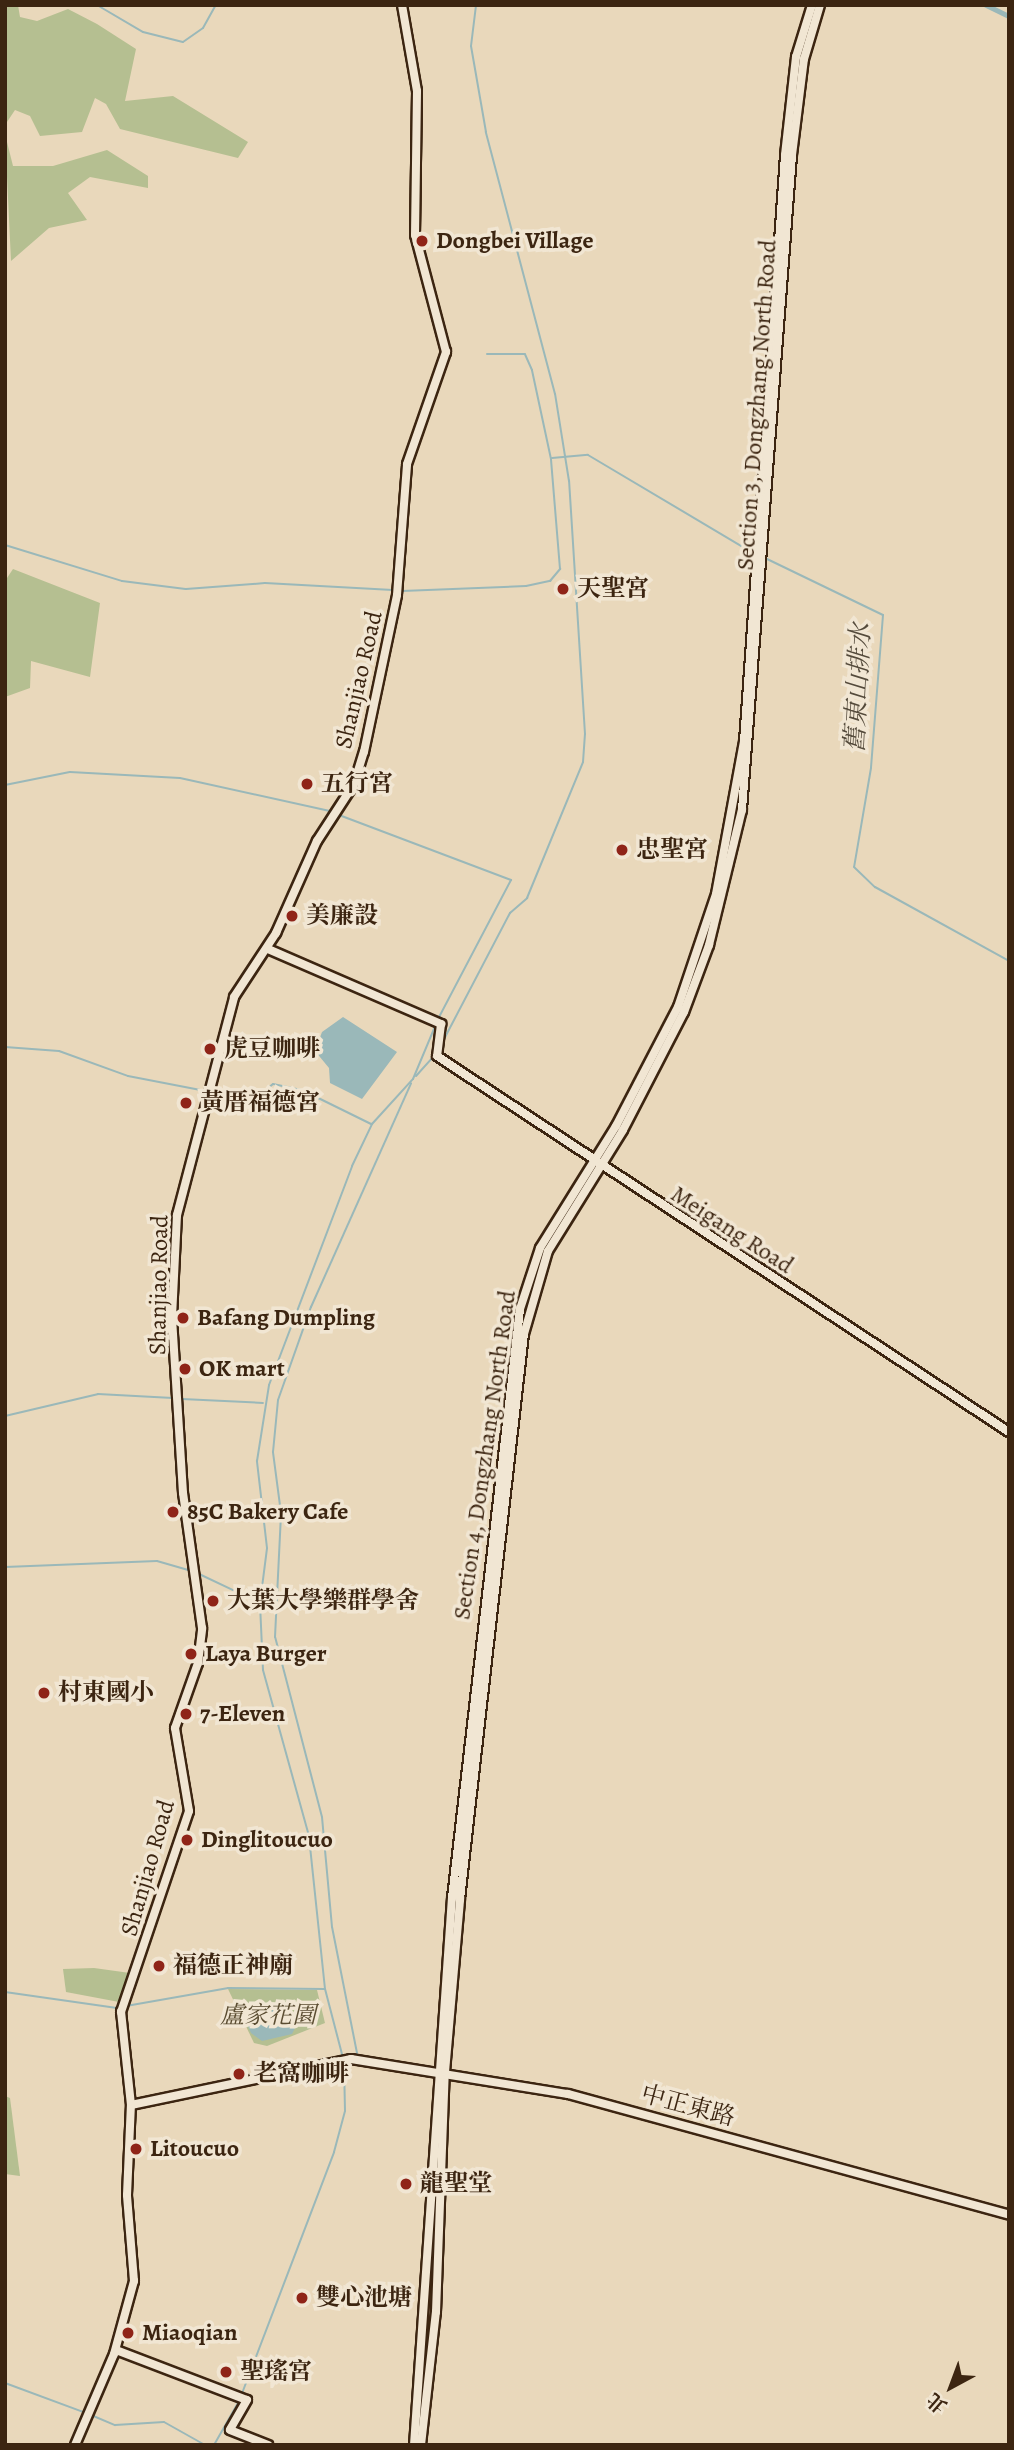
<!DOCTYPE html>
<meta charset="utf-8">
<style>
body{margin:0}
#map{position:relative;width:1014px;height:2450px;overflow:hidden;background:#e9d8bb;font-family:Alegreya,"Noto Serif TC",serif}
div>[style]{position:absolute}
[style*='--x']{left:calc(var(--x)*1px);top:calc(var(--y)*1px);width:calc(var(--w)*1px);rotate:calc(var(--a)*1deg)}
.green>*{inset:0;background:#b5bf91}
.water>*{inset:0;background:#9ab8b9}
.stream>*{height:2px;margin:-1px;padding:0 1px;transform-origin:1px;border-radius:1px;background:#9ab8b9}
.canal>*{height:5px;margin:-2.5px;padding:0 2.5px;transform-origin:2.5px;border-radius:2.5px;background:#9ab8b9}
.roads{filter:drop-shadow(2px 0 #3c2511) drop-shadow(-2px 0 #3c2511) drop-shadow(0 2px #3c2511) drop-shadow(0 -2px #3c2511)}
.secondary>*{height:8px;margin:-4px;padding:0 4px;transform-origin:4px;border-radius:4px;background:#f1e6d3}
.dots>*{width:19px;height:19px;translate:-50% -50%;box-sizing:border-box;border:4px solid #f1e6d3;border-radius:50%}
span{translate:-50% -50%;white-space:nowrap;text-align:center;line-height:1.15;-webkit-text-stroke:7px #f1e6d3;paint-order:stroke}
.poi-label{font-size:24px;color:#3c2511;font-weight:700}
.left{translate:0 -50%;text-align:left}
.street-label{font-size:24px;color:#3c2511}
.park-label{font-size:24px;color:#5a4c31;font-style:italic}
.water-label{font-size:26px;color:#544a3b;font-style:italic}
.frame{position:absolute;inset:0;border:7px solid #3c2511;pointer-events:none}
.north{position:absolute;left:916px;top:2352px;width:70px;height:70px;-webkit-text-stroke:5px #f1e6d3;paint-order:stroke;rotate:221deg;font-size:19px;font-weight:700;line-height:28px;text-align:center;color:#3c2511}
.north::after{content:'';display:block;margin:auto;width:24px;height:32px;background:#3c2511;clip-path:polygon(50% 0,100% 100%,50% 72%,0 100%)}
</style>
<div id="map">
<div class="green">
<i style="clip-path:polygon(5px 5px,18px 5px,20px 17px,37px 21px,68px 9px,97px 24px,136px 49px,125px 101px,173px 96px,248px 142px,238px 158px,120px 129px,106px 104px,95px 98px,82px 132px,40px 136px,30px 116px,15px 110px,5px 125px)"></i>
<i style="clip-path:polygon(5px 134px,13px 166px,53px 166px,107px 150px,148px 176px,148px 188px,90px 177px,68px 193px,87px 220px,49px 228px,11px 261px)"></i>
<i style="clip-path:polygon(13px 569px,100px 603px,90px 677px,31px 661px,30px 688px,5px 697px,5px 581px)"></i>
<i style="clip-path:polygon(94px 1968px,130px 1973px,119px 2002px,66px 1992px,63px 1969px)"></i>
<i style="clip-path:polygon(228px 1989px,317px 1990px,325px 2023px,267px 2046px,254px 2043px)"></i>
<i style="clip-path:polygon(5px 2096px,10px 2098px,20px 2176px,5px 2174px)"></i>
</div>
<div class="water">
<i style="clip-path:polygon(343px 1017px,397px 1052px,362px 1099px,330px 1083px,329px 1068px,315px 1051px,322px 1032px)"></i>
<i style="clip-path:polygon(286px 2004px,298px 2022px,292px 2034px,262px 2041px,251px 2033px,246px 2022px)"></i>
</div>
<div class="stream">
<i style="--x:97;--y:5;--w:53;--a:30.4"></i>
<i style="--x:143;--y:32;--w:41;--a:14"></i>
<i style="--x:183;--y:42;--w:24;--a:-35"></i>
<i style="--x:203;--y:28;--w:26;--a:-61"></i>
<i style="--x:552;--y:458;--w:36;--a:-5"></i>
<i style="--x:588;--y:455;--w:192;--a:30.7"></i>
<i style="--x:5;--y:545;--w:122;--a:17.1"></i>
<i style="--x:122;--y:581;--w:64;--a:7.1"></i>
<i style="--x:186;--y:589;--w:79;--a:-4.3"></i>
<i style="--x:265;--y:583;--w:128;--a:3.1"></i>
<i style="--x:765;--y:558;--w:131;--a:25.8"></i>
<i style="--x:883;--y:615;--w:153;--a:94.5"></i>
<i style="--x:871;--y:768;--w:100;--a:99.7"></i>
<i style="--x:854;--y:867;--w:29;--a:44"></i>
<i style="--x:875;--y:887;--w:153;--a:28.9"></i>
<i style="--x:402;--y:591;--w:124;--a:-2.3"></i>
<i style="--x:526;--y:586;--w:25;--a:-12"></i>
<i style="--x:550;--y:581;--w:16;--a:-50"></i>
<i style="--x:560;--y:569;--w:110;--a:-94.7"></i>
<i style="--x:551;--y:459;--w:91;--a:-102.1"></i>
<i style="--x:532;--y:370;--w:17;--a:-114"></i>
<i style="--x:525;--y:354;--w:38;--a:180"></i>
<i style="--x:5;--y:785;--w:66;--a:-11.3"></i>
<i style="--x:70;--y:772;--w:110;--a:3.1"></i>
<i style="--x:180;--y:778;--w:158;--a:12.4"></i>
<i style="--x:339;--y:815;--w:184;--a:20.7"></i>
<i style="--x:511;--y:880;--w:157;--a:117.7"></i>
<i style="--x:442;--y:1043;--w:147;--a:-62.4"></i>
<i style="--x:510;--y:913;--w:23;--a:-41"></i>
<i style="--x:527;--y:898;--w:147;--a:-67.6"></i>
<i style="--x:583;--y:762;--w:28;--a:-86"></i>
<i style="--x:585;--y:734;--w:254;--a:-93.6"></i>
<i style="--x:569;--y:481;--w:88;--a:-99.1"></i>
<i style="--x:555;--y:394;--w:271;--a:-104.8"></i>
<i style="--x:486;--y:132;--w:87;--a:-99.9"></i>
<i style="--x:471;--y:46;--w:41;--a:-83"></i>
<i style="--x:5;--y:1047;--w:54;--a:4.2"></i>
<i style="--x:59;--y:1051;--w:73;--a:19.9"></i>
<i style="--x:128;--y:1076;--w:79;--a:10.9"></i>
<i style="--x:416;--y:1076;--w:25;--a:-48"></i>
<i style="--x:212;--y:1092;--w:44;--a:9.2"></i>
<i style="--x:255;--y:1099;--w:23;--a:-40"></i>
<i style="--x:273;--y:1084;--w:30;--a:12"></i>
<i style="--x:302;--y:1090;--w:77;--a:26.2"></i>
<i style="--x:182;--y:1399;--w:81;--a:2.8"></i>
<i style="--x:5;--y:1416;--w:96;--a:-13.3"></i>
<i style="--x:98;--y:1394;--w:75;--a:3.1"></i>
<i style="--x:5;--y:1567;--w:152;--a:-2.3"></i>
<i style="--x:157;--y:1561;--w:36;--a:16"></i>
<i style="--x:197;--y:1573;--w:68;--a:25.4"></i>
<i style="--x:5;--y:1992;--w:113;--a:8.1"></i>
<i style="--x:126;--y:2006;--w:104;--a:-10"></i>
<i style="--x:228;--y:1988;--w:97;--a:0.6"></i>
<i style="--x:357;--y:2053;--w:128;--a:-101.2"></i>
<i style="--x:332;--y:1927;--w:110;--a:-95.2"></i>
<i style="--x:322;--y:1817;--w:186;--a:-104.6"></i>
<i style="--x:275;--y:1637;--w:124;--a:-87.2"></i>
<i style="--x:281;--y:1513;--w:62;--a:-97.5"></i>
<i style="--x:273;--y:1452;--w:52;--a:-84.5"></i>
<i style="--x:278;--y:1400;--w:99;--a:-70.5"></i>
<i style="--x:311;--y:1307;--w:245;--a:-65.9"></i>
<i style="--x:343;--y:2058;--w:71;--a:-104.6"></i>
<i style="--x:325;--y:1989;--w:154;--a:-96"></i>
<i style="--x:309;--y:1836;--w:172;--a:-105.5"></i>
<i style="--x:263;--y:1670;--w:67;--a:-92.6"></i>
<i style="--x:260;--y:1603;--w:55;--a:-82.7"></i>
<i style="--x:267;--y:1548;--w:88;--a:-96.6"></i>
<i style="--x:257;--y:1461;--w:77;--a:-81"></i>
<i style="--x:269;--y:1385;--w:234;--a:-69.2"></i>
<i style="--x:352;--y:1166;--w:47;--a:-64.5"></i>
<i style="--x:372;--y:1124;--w:61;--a:-47.7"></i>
<i style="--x:413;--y:1079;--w:60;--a:-67.3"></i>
<i style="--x:5;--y:2383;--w:86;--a:20.3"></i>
<i style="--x:241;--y:2396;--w:261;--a:-69.1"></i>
<i style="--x:334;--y:2152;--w:42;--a:-75"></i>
<i style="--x:345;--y:2111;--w:47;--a:-91.2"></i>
<i style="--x:91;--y:2415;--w:26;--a:23"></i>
<i style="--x:115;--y:2425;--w:49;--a:-3.5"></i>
<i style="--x:164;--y:2422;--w:47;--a:29.3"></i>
<i style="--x:214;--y:2445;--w:51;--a:-60.4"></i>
</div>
<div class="canal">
<i style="--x:986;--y:5;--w:25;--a:26"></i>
</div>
<div class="roads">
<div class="secondary">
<i style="--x:268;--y:949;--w:189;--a:23.4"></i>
<i style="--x:441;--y:1024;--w:32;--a:97"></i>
<i style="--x:437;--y:1056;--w:685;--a:33.32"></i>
<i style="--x:131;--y:2105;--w:225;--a:-11.8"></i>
<i style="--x:351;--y:2059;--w:220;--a:9.2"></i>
<i style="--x:568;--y:2094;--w:457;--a:15.3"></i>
<i style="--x:116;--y:2350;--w:140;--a:20.9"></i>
<i style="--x:247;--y:2400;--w:34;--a:120"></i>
<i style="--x:230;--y:2430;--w:41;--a:21.5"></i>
<i style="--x:75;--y:2445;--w:99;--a:-66.8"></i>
<i style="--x:114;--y:2354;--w:76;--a:-74.7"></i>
<i style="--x:134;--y:2281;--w:86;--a:-94.7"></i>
<i style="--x:127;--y:2195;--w:90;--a:-87.5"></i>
<i style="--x:131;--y:2105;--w:94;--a:-96.1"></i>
<i style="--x:121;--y:2012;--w:212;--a:-71.3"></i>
<i style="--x:189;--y:1811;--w:84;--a:-99.6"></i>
<i style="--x:175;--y:1728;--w:69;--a:-70.5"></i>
<i style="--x:198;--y:1663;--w:35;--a:-83"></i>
<i style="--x:202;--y:1628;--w:136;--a:-98"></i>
<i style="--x:183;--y:1493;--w:176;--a:-93.6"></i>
<i style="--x:172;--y:1317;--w:102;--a:-87.2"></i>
<i style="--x:177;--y:1215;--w:225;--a:-75.3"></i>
<i style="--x:234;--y:997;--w:77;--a:-56.7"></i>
<i style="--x:276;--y:933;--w:101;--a:-66"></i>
<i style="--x:317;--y:841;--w:68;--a:-57"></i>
<i style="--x:354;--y:784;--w:34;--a:-73"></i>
<i style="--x:364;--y:752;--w:160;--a:-78.1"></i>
<i style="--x:397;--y:595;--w:131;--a:-85.6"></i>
<i style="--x:407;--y:464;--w:119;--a:-70.8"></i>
<i style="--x:446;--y:352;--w:121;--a:-104.8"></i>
<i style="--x:415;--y:235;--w:144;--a:-89.2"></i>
<i style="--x:417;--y:91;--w:87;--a:-99.9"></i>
<i style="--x:414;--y:2445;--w:548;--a:-86.03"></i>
<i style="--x:452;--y:1898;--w:593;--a:-83.41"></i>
<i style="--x:520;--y:1309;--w:64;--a:-71.8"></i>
<i style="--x:540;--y:1248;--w:144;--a:-58.1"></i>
<i style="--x:616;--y:1126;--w:134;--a:-62.5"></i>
<i style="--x:678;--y:1007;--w:119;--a:-71.4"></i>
<i style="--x:716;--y:894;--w:155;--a:-79.6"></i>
<i style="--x:744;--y:742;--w:588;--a:-86"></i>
<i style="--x:785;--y:155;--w:99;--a:-83.6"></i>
<i style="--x:796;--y:57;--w:54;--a:-72.9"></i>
<i style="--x:421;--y:2445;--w:134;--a:-83.6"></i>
<i style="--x:436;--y:2312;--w:240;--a:-87.9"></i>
<i style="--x:445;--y:2072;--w:174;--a:-85"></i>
<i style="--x:460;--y:1899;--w:569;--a:-83.54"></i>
<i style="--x:524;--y:1334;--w:86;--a:-73.9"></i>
<i style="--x:548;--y:1251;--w:142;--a:-58.2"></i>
<i style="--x:623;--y:1130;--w:133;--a:-62.7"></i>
<i style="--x:684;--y:1012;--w:72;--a:-69.5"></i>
<i style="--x:709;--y:945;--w:139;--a:-76.3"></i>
<i style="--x:742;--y:810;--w:657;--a:-85.63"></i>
<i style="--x:792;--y:155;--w:97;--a:-82.9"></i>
<i style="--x:804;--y:59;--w:56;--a:-73.5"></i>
</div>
</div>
<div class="dots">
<i style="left:422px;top:241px;background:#8f2418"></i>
<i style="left:563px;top:589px;background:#8f2418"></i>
<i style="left:307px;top:784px;background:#8f2418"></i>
<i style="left:622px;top:850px;background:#8f2418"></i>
<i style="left:292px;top:916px;background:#8f2418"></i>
<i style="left:210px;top:1049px;background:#8f2418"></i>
<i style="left:186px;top:1103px;background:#8f2418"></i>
<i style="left:183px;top:1318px;background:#8f2418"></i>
<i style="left:185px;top:1369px;background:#8f2418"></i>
<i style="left:173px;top:1512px;background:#8f2418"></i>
<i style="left:213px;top:1601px;background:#8f2418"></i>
<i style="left:191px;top:1654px;background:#8f2418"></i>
<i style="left:44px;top:1693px;background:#8f2418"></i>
<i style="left:186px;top:1714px;background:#8f2418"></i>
<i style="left:187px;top:1840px;background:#8f2418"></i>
<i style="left:159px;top:1966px;background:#8f2418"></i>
<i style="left:239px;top:2074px;background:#8f2418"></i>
<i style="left:136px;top:2149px;background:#8f2418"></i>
<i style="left:406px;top:2184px;background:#8f2418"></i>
<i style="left:302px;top:2298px;background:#8f2418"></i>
<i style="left:128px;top:2333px;background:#8f2418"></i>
<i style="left:226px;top:2372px;background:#8f2418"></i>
</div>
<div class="poi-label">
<span class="left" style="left:436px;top:241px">Dongbei Village</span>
<span class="left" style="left:577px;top:589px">天聖宮</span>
<span class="left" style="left:321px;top:784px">五行宮</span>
<span class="left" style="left:636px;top:850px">忠聖宮</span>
<span class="left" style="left:306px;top:916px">美廉設</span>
<span class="left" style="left:224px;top:1049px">虎豆咖啡</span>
<span class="left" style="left:200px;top:1103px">黃厝福德宮</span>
<span class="left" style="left:197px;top:1318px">Bafang Dumpling</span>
<span class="left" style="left:199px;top:1369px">OK mart</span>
<span class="left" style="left:187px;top:1512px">85C Bakery Cafe</span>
<span class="left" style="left:227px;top:1601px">大葉大學樂群學舍</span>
<span class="left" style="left:205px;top:1654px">Laya Burger</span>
<span class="left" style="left:58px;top:1693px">村東國小</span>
<span class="left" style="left:200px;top:1714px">7-Eleven</span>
<span class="left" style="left:201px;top:1840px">Dinglitoucuo</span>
<span class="left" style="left:173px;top:1966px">福德正神廟</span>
<span class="left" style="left:253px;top:2074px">老窩咖啡</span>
<span class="left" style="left:150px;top:2149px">Litoucuo</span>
<span class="left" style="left:420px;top:2184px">龍聖堂</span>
<span class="left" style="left:316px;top:2298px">雙心池塘</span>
<span class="left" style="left:142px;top:2333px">Miaoqian</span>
<span class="left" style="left:240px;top:2372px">聖瑤宮</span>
</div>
<div class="street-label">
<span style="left:757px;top:405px;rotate:-86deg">Section 3, Dongzhang North Road</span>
<span style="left:359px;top:680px;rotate:-77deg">Shanjiao Road</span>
<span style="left:732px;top:1230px;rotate:33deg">Meigang Road</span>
<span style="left:159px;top:1285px;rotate:-89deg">Shanjiao Road</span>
<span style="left:485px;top:1455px;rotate:-82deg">Section 4, Dongzhang North Road</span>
<span style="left:148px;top:1868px;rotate:-74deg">Shanjiao Road</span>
<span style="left:688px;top:2106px;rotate:15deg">中正東路</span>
</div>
<div class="park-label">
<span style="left:268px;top:2016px">盧家花園</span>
</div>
<div class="water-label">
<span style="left:858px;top:688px;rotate:-87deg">舊東山排水</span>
</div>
<div class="frame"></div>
<div class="north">北</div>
</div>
